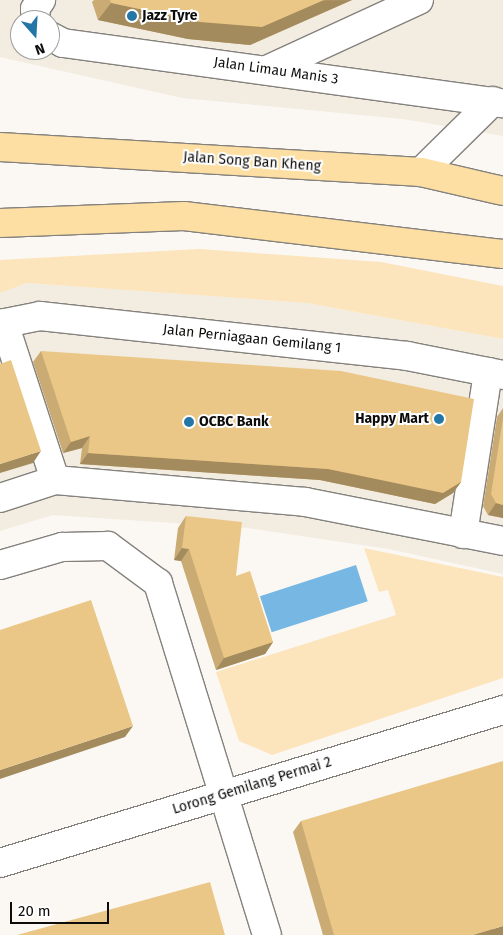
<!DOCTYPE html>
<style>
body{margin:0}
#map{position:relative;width:503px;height:935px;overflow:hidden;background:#fbf8f3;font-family:"Fira Sans",sans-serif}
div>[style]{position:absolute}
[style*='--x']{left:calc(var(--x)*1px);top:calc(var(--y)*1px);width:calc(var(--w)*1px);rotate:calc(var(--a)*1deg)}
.built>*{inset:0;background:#f2ece1}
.green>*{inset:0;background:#fce5bc}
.water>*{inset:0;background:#77b7e4;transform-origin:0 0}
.roads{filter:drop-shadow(1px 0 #84817d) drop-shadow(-1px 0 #84817d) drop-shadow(0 1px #84817d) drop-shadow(0 -1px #84817d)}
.minor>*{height:28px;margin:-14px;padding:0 14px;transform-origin:14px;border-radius:14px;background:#fff}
.major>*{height:28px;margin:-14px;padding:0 14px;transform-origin:14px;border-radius:14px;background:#fddfa3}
.wall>*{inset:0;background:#c9ab73}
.shaded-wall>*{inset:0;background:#a48b5e}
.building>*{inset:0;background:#eac786}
.dots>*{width:14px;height:14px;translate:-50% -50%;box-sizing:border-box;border:2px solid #fff;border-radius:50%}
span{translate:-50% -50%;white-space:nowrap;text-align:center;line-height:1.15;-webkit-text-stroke:4px #fff;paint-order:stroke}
.poi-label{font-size:14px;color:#0d0c0b;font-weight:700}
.left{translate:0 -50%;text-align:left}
.right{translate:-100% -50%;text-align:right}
.street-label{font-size:14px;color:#0d0c0b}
.north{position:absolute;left:10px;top:10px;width:50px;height:50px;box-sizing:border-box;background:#fff;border:1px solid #9e9e9d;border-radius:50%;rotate:161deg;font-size:14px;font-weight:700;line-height:20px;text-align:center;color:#0d0c0b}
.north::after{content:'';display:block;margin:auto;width:18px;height:22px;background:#2476a7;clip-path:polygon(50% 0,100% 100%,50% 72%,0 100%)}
.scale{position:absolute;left:10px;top:902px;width:99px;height:22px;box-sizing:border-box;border:2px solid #0d0c0b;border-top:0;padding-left:6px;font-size:15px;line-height:18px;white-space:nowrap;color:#0d0c0b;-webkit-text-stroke:4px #fff;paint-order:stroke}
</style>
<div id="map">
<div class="built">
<i style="clip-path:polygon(evenodd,0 0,503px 0,503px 136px,403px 119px,182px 98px,0 57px,0 0,20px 20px,50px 20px,50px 50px,20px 50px,20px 20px)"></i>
<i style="clip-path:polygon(27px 283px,307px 303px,503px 339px,503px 574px,389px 549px,247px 528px,53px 515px,0 531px,0 293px)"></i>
</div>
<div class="green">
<i style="clip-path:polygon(199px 249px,381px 262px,503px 286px,503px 339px,307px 303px,27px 283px,0 293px,0 260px)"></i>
<i style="clip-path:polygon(364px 548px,503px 577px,503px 678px,272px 755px,239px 741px,216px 672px,396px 615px,388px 590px,379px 592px)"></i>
</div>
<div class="water">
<i style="left:356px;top:565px;width:38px;height:101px;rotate:72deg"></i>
</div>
<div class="roads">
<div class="minor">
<i style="--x:36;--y:20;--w:11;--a:-95"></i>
<i style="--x:35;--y:9;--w:11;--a:-56"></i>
<i style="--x:50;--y:36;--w:15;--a:28"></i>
<i style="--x:63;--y:43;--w:444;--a:7.8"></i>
<i style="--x:269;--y:69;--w:165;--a:-24.7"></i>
<i style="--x:421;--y:172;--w:101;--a:-44.6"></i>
<i style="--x:4;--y:323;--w:165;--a:72"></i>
<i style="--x:0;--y:324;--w:41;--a:-11.3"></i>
<i style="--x:40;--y:316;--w:369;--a:6.2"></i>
<i style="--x:407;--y:356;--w:98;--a:11.2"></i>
<i style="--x:0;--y:498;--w:58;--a:-18.1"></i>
<i style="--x:55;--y:480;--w:251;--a:5"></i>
<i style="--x:305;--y:502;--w:202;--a:11.1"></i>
<i style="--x:463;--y:534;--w:164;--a:-81.2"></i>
<i style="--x:0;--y:565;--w:65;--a:-16.2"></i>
<i style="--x:62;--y:547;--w:46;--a:-1.2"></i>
<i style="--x:108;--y:546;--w:62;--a:36.5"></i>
<i style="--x:158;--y:583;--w:368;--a:72.8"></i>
<i style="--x:0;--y:863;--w:526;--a:-16.92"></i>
</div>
<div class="major">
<i style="--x:0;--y:147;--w:422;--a:3.4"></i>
<i style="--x:421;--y:172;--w:84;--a:13"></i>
<i style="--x:0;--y:223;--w:184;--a:-2.2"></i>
<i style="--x:184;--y:216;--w:321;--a:6.8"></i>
</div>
</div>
<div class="wall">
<i style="clip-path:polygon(94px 0,352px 0,250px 45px,188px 39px,98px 20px,92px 2px)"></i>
<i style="clip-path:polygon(41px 351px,461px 482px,453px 493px,435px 504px,320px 480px,80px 464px,82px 448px,63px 453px,33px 362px)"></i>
<i style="clip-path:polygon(503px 408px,503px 518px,488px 515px,483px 506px,497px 417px)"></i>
<i style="clip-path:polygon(186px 516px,236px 576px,273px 642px,265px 654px,216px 670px,181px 561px,174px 560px,178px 528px)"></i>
<i style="clip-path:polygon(301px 821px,503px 935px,323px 935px,293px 832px)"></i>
</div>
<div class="shaded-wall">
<i style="clip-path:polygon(352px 0,250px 45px,188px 39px,98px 20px,111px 3px)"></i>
<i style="clip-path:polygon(90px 436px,82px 448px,63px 453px,71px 442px)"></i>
<i style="clip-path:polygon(41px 451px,33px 463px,0 473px,0 464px)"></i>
<i style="clip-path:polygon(88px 453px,328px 469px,461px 482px,453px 493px,435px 504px,320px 480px,80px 464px)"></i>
<i style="clip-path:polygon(496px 503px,503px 505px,503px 518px,488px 515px)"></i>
<i style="clip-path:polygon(182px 548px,189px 549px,181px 561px,174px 560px)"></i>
<i style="clip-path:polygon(273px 642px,265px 654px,216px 670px,224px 658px)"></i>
<i style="clip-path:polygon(133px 726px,125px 737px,0 779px,0 770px)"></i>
<i style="clip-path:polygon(503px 926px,503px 935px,473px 935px)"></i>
</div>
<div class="building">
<i style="clip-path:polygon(110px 0,324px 0,262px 27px,200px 22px,111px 3px)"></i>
<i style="clip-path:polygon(41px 351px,341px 371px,474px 399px,461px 482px,443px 493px,328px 469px,88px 453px,90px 436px,71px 442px)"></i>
<i style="clip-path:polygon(11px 360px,41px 451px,0 464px,0 364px)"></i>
<i style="clip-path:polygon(503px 418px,503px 505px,496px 503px,491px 494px)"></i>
<i style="clip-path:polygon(186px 516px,242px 522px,236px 576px,250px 571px,273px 642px,224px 658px,189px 549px,182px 548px)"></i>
<i style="clip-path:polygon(91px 600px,133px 726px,0 770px,0 630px)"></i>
<i style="clip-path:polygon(503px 761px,503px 926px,473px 935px,334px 935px,301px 821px)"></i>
<i style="clip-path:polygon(210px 882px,225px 935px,17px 935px)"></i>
</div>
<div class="dots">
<i style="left:132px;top:16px;background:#2476a7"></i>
<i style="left:439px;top:419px;background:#2476a7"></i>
<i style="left:189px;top:422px;background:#2476a7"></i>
</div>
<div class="poi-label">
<span class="left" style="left:142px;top:16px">Jazz Tyre</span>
<span class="right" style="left:429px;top:419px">Happy Mart</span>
<span class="left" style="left:199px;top:422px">OCBC Bank</span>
</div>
<div class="street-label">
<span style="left:276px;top:71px;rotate:8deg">Jalan Limau Manis 3</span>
<span style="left:252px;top:162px;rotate:4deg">Jalan Song Ban Kheng</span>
<span style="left:252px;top:339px;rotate:6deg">Jalan Perniagaan Gemilang 1</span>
<span style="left:252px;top:786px;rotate:-17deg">Lorong Gemilang Permai 2</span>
</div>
<div class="north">N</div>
<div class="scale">20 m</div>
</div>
